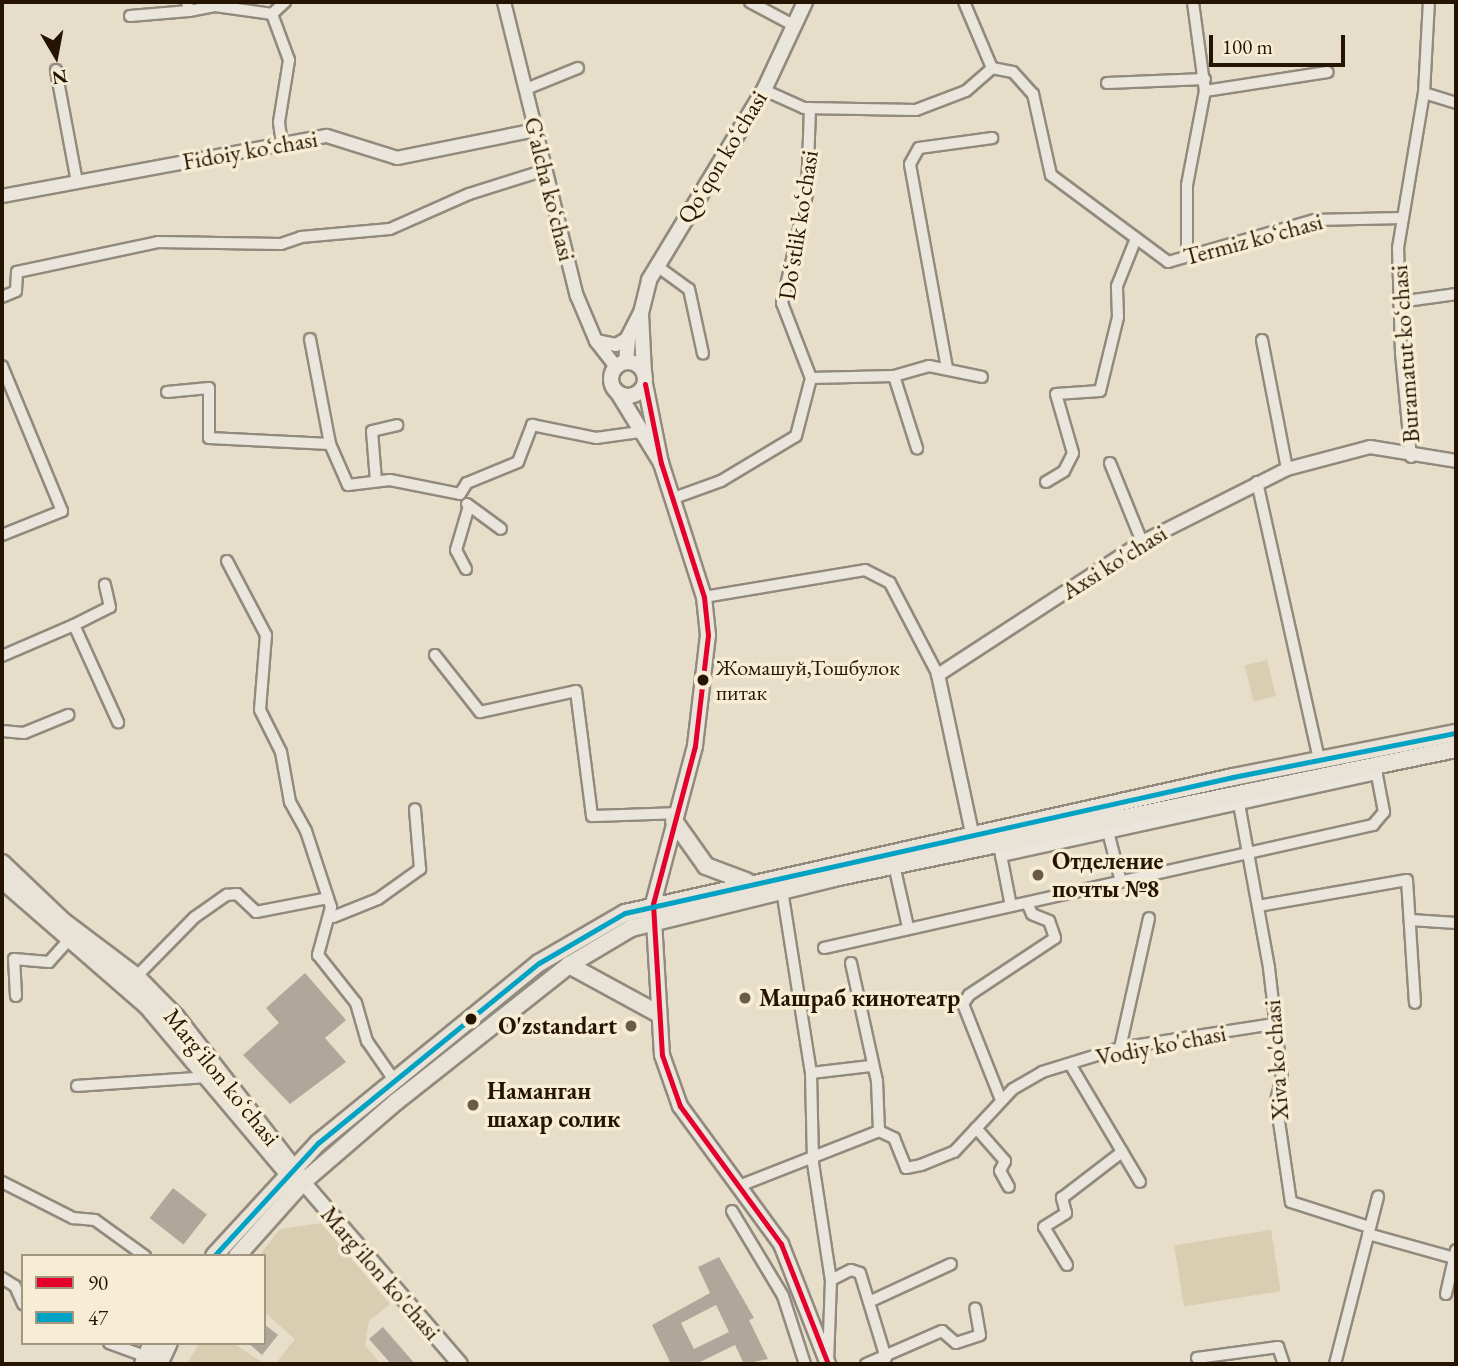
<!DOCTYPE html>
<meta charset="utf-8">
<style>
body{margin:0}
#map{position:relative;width:1458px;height:1366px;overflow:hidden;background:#e7deca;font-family:"EB Garamond",serif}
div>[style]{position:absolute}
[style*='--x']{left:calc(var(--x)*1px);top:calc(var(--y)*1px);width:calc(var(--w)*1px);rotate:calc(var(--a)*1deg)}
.green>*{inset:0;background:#daceb2;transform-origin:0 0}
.building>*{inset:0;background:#afa89a;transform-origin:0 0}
.roads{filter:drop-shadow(2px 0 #918a7d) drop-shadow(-2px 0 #918a7d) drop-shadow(0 2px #918a7d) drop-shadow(0 -2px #918a7d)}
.minor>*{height:10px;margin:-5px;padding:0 5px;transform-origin:5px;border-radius:5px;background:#ebe6dd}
.tertiary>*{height:12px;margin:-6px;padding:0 6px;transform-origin:6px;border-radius:6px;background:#ebe6dd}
.secondary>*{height:14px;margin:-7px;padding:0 7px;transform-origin:7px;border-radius:7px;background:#ebe6dd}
.secondary>.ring{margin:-7px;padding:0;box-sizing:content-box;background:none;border:14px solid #ebe6dd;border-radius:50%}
.primary>*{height:16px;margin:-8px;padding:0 8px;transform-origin:8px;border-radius:8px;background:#e8e2d7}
.bus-1>*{height:5px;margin:-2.5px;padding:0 2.5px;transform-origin:2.5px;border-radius:2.5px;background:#e4002b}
.bus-2>*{height:5px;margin:-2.5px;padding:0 2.5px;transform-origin:2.5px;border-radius:2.5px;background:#02a2c4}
.dots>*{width:19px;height:19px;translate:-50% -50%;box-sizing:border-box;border:4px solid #f7edd5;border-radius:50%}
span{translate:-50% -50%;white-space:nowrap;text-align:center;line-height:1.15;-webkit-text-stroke:7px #f7edd5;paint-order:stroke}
.bus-label{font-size:22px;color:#251402}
.left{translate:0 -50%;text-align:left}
.street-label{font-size:24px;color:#251402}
.poi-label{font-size:24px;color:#251402;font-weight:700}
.right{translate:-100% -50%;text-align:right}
.frame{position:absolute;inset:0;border:4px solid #251402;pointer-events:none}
.legend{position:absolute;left:21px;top:1254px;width:245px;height:91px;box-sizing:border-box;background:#f7edd5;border:2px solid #a39681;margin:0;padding:9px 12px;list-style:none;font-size:21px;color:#251402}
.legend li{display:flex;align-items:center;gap:14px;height:35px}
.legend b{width:35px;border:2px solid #a39681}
.north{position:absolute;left:21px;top:21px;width:70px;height:70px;-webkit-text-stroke:5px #f7edd5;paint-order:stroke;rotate:170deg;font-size:19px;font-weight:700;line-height:28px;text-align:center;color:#251402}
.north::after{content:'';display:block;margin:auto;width:24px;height:32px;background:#251402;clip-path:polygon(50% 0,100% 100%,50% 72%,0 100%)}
.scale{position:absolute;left:1209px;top:35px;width:136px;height:32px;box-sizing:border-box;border:4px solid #251402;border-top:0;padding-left:9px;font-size:21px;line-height:24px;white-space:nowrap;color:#251402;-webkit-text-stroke:5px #f7edd5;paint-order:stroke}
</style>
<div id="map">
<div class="green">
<i style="left:1267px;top:660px;width:37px;height:23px;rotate:76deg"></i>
<i style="clip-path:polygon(321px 1223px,390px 1304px,369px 1321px,365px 1345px,381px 1364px,275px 1364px,295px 1339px,264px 1312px,264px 1256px,259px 1256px,280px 1229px)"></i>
<i style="left:1271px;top:1230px;width:62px;height:98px;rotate:81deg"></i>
<i style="clip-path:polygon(199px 1343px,233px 1343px,265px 1364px,187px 1364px)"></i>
</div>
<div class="building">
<i style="clip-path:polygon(305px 973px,346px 1020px,325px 1038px,346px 1062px,290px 1104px,243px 1055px,279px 1023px,266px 1008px)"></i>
<i style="left:173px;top:1188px;width:43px;height:38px;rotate:38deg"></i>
<i style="clip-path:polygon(evenodd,719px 1257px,754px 1318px,749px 1320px,768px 1359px,744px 1364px,735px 1345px,696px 1364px,671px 1364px,652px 1325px,710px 1293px,698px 1267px,719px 1257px,716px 1305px,729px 1332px,694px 1349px,681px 1323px,716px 1305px)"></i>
<i style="clip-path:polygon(264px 1324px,278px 1335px,262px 1355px,248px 1343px,264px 1343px)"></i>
<i style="clip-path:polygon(383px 1327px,415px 1364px,391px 1364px,369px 1339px)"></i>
</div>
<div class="roads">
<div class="minor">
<i style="--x:187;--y:2;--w:9;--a:77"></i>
<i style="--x:189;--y:11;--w:26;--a:-11"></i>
<i style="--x:215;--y:6;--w:58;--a:8"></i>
<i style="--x:750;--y:2;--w:51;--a:28.1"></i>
<i style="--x:964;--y:2;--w:72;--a:67"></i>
<i style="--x:130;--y:16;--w:59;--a:-4.8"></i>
<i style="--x:56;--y:70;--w:114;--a:79.4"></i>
<i style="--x:1107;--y:83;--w:98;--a:-2.3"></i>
<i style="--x:526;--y:89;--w:56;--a:-22"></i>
<i style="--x:764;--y:90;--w:44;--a:24.2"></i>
<i style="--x:804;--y:108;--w:112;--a:1"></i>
<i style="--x:916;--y:110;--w:53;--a:-20.8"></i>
<i style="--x:966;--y:91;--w:35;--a:-41"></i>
<i style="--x:992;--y:68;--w:21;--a:11"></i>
<i style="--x:1013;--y:72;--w:30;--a:48"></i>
<i style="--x:1033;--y:94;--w:83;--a:77.5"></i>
<i style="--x:1051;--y:175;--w:146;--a:36.6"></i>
<i style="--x:1168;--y:262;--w:152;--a:-16"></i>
<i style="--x:1314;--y:220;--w:89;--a:-1.3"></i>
<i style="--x:1205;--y:91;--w:124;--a:-8.8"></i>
<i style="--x:1424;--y:93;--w:34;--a:17"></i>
<i style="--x:810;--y:108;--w:86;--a:92"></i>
<i style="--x:807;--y:194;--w:112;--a:102.9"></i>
<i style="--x:782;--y:303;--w:80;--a:68.9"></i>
<i style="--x:282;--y:144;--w:22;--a:-98"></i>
<i style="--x:279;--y:122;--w:63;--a:-80.8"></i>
<i style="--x:289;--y:60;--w:49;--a:-110.3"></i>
<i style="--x:272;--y:14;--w:18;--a:-43"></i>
<i style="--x:1187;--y:256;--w:71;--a:-90"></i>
<i style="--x:1187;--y:185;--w:96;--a:-79.2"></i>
<i style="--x:1205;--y:91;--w:90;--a:-97.7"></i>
<i style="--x:657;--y:266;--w:39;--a:36"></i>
<i style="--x:689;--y:289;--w:66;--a:77.8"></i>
<i style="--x:2;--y:297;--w:15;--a:-23"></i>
<i style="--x:16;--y:291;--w:19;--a:-87"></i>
<i style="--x:17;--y:272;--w:144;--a:-12"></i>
<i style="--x:158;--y:242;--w:123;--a:0.9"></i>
<i style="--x:281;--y:244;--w:21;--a:-19"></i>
<i style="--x:301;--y:237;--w:89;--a:-5.1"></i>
<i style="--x:390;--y:229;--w:86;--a:-23.9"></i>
<i style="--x:469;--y:194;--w:80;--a:-17.5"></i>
<i style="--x:1399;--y:302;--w:58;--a:-8"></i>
<i style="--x:310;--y:339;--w:107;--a:79.2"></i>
<i style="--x:1262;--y:340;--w:131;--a:79"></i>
<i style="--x:2;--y:366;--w:157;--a:67.5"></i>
<i style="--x:62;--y:511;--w:65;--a:158.2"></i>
<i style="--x:947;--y:368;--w:207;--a:-100.3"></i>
<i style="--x:910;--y:164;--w:18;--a:-61"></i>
<i style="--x:919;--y:148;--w:74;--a:-7.8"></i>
<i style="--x:894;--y:376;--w:76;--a:72.3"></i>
<i style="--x:167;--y:392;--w:42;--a:-5.4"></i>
<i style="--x:209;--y:388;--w:50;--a:90"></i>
<i style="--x:209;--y:438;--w:121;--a:2.8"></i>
<i style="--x:330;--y:444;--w:45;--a:66.3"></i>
<i style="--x:348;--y:485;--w:42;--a:-6.8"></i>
<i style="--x:390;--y:480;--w:71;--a:11.3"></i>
<i style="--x:460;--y:494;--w:13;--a:-58"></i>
<i style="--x:467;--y:483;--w:55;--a:-22.4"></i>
<i style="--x:518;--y:462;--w:40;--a:-69"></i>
<i style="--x:532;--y:425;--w:65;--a:11.5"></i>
<i style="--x:596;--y:438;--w:44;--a:-7.8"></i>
<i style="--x:1411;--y:457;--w:104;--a:-95.5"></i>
<i style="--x:1401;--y:353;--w:105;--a:-91.6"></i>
<i style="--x:1398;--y:248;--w:157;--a:-80.5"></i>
<i style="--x:1424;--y:93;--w:91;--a:-86.9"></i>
<i style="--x:1110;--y:463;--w:85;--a:67.9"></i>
<i style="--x:376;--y:481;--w:50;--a:-94.6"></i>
<i style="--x:372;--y:431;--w:26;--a:-13"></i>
<i style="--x:1046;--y:482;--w:21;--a:-31"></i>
<i style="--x:1064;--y:471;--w:20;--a:-63"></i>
<i style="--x:1073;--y:453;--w:61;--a:-106.1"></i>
<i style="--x:1056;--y:394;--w:44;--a:-3.9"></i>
<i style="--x:1100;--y:391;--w:76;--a:-76.3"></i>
<i style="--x:1118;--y:317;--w:31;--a:-92"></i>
<i style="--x:1117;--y:286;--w:48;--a:-68.2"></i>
<i style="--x:1257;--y:482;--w:284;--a:77.4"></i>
<i style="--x:674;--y:498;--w:50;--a:-19.9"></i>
<i style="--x:721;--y:481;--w:87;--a:-31"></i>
<i style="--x:796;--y:436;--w:60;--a:-75.5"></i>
<i style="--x:811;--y:378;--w:83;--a:-1.4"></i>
<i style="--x:894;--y:376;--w:36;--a:-16"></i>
<i style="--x:929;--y:366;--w:54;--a:11.7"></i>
<i style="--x:467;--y:504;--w:42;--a:36.3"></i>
<i style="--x:227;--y:561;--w:84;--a:62.2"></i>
<i style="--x:266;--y:635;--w:75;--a:94.6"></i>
<i style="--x:260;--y:710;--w:47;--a:63.4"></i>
<i style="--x:281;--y:752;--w:51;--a:79.8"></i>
<i style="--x:290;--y:802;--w:33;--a:61"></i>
<i style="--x:306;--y:831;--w:80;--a:71.8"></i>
<i style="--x:331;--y:907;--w:50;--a:105.2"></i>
<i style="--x:318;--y:955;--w:61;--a:51.6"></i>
<i style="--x:356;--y:1003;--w:40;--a:74"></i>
<i style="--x:367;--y:1041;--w:47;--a:55.3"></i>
<i style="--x:466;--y:569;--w:21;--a:-118"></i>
<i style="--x:456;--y:550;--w:46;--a:-73.5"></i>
<i style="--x:704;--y:597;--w:163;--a:-9.5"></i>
<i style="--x:865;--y:570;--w:28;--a:27"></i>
<i style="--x:890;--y:583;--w:104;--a:62.4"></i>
<i style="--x:74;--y:625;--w:40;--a:-26.6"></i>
<i style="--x:110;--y:607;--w:23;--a:-103"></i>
<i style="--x:435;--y:655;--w:73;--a:51.7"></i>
<i style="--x:480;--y:712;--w:98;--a:-12.3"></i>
<i style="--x:576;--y:691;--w:126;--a:82.7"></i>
<i style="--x:592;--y:816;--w:84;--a:-2"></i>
<i style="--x:2;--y:656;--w:78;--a:-23.3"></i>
<i style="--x:74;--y:625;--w:107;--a:65.6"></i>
<i style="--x:2;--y:731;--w:22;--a:5"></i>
<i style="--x:24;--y:733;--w:48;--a:-22.2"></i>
<i style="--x:1237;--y:793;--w:178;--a:79.6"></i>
<i style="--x:1269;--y:968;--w:111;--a:83.3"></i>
<i style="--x:1282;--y:1078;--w:24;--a:105"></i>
<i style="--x:1276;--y:1101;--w:102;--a:81.6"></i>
<i style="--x:1291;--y:1202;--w:82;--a:17.8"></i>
<i style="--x:1106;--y:824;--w:60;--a:75.5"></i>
<i style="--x:1000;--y:850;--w:57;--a:78.9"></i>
<i style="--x:1001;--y:856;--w:385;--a:-12.3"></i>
<i style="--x:894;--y:865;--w:64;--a:77.3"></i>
<i style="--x:782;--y:890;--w:185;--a:81"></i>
<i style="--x:811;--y:1073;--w:90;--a:88.7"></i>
<i style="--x:813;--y:1163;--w:118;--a:81.3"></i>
<i style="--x:831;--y:1280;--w:81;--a:92.1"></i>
<i style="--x:1258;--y:906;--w:151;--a:-9.9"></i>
<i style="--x:1407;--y:880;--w:123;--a:86.3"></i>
<i style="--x:333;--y:917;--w:48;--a:-21.8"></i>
<i style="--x:378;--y:899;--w:52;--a:-35.5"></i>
<i style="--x:420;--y:869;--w:60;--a:-94.8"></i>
<i style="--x:1411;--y:920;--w:45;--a:3.8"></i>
<i style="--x:824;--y:948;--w:563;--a:-12.63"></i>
<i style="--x:1373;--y:825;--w:17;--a:-50"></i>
<i style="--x:1384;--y:812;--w:48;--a:-100.8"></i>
<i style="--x:851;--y:963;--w:121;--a:77.6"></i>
<i style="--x:877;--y:1081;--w:50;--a:87.7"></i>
<i style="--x:132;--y:981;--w:90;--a:-45.5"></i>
<i style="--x:195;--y:917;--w:39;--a:-35"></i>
<i style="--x:227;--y:895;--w:10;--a:-6"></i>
<i style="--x:237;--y:894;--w:26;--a:43"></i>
<i style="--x:256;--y:912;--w:73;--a:-11"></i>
<i style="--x:16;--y:996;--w:37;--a:-93"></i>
<i style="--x:14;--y:959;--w:35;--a:5"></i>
<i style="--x:49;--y:962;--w:28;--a:-48"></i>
<i style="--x:1120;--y:1048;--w:133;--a:-77.4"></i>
<i style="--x:1070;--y:1064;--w:137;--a:59.3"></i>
<i style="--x:811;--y:1073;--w:60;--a:-6.7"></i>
<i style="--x:77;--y:1086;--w:133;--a:-3.9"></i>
<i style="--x:1001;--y:1100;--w:103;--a:-111.6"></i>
<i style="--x:963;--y:1004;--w:11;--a:-56"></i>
<i style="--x:969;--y:995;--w:103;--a:-33.5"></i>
<i style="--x:1055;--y:938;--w:18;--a:-109"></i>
<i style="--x:1049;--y:921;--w:18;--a:-158"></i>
<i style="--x:1032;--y:914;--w:12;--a:-114"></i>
<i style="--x:976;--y:1128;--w:44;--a:48.7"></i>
<i style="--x:1005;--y:1161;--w:11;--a:117"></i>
<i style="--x:1000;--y:1171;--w:18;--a:61"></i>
<i style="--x:2;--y:1182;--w:80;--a:26.9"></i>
<i style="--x:73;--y:1218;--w:22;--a:5"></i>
<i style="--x:95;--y:1220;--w:62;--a:35.8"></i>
<i style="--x:739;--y:1186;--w:150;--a:-21.4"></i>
<i style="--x:879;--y:1131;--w:17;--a:25"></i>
<i style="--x:894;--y:1138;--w:32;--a:68"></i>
<i style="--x:906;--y:1168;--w:15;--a:-11"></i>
<i style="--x:921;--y:1165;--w:35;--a:-22"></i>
<i style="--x:954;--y:1152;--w:86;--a:-46.9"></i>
<i style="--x:1013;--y:1089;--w:34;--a:-30"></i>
<i style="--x:1042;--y:1072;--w:82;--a:-17.1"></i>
<i style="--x:1120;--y:1048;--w:156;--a:-8.9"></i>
<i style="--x:732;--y:1211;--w:99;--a:59"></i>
<i style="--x:783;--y:1296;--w:71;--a:72.1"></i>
<i style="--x:1368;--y:1234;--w:89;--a:15.6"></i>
<i style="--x:1067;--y:1265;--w:44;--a:-121.2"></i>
<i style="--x:1044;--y:1227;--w:26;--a:-32"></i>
<i style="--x:1066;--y:1213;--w:16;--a:-105"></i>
<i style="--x:1062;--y:1198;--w:76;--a:-37.5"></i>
<i style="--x:2;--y:1278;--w:15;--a:32"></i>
<i style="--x:15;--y:1286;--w:20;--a:66"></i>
<i style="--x:831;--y:1280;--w:22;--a:-27"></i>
<i style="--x:851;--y:1270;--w:9;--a:18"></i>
<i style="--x:860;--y:1273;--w:89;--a:73"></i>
<i style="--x:1446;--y:1294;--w:45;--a:-77.2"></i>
<i style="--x:871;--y:1301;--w:88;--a:-24.8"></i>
<i style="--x:109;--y:1343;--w:38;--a:20"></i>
<i style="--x:1197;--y:1358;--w:82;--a:-7.7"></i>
<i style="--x:1278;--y:1347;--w:18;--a:71"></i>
<i style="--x:866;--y:1364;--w:83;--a:-23.5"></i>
<i style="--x:942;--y:1331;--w:18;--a:41"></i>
<i style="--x:956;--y:1343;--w:25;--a:-18"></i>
<i style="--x:980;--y:1335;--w:27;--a:-100"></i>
<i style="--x:1335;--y:1364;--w:173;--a:-75.6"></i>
</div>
<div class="tertiary">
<i style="--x:504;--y:2;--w:303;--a:76.1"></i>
<i style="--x:577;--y:296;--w:49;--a:67.1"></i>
<i style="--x:596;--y:341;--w:33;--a:52"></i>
<i style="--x:2;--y:196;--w:330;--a:-10.5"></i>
<i style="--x:327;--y:136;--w:73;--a:17.4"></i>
<i style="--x:397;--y:158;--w:142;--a:-11.4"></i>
<i style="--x:596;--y:341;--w:20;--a:11"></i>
<i style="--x:616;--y:345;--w:14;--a:-30"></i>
<i style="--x:972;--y:833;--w:162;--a:-102.1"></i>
<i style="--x:938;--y:675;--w:244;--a:-33.1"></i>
<i style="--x:1142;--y:542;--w:162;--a:-26.7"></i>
<i style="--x:1287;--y:469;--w:86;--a:-14.8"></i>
<i style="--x:1370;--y:447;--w:87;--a:9.2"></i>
</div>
<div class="secondary">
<i style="--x:626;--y:362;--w:24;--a:-85"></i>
<i style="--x:628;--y:338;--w:27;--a:-63"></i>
<i class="ring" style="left:611px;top:362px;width:20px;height:20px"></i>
<i style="--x:644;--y:373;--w:60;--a:-92.9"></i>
<i style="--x:641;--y:313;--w:34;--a:-76"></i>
<i style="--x:649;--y:280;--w:222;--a:-58.8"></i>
<i style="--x:764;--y:90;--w:97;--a:-65"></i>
<i style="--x:645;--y:384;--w:81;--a:78.6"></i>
<i style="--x:661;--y:463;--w:141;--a:72.2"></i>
<i style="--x:704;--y:597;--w:38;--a:84"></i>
<i style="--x:708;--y:635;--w:112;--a:96.7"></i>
<i style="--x:695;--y:746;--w:163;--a:104.9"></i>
<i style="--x:653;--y:904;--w:151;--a:86.6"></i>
<i style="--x:662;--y:1055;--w:54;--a:70.6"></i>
<i style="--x:680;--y:1106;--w:171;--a:53.8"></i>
<i style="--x:781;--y:1244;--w:129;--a:68.6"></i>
<i style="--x:618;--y:393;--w:82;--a:58.4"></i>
<i style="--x:303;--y:1182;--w:240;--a:49.2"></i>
</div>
<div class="primary">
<i style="--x:674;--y:821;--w:55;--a:54.6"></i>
<i style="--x:706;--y:866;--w:43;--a:20.6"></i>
<i style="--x:2;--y:863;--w:86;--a:43.6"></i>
<i style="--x:64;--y:922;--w:90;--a:36.9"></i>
<i style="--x:136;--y:976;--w:57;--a:45.7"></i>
<i style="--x:176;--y:1017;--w:199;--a:52.2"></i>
<i style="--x:2;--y:880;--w:194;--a:41"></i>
<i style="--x:148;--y:1007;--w:216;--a:49.9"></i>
<i style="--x:569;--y:965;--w:100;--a:28.6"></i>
<i style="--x:214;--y:1256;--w:154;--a:-47.4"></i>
<i style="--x:318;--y:1143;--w:285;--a:-39.2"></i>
<i style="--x:539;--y:963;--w:99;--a:-30.2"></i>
<i style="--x:625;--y:913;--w:623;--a:-12.61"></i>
<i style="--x:1233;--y:777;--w:227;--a:-11.2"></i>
<i style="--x:237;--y:1256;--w:99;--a:-48.3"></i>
<i style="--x:303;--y:1182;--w:124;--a:-40.8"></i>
<i style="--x:397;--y:1101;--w:219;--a:-38.3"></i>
<i style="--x:569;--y:965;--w:72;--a:-30.8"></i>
<i style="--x:631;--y:928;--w:209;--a:-13.8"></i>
<i style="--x:834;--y:878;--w:635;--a:-11.72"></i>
<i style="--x:143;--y:1364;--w:23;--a:-67"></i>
<i style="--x:159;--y:1364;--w:23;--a:-65"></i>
</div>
</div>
<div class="bus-1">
<i style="--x:645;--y:384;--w:81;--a:78.6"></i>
<i style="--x:661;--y:463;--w:141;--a:72.2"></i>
<i style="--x:704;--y:597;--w:38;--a:84"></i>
<i style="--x:708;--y:635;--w:112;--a:96.7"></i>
<i style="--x:695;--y:746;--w:163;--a:104.9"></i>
<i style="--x:653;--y:904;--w:151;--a:86.6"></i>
<i style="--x:662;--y:1055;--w:54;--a:70.6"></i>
<i style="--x:680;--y:1106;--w:171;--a:53.8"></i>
<i style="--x:781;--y:1244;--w:129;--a:68.6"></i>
</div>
<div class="bus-2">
<i style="--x:214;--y:1256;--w:154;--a:-47.4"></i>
<i style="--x:318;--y:1143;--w:285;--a:-39.2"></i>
<i style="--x:539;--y:963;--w:99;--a:-30.2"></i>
<i style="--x:625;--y:913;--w:623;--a:-12.61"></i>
<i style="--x:1233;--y:777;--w:227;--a:-11.2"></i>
</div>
<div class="dots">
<i style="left:703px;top:680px;background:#251402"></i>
<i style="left:1038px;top:875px;background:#695b48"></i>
<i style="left:745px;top:998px;background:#695b48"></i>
<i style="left:471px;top:1019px;background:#251402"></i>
<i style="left:631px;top:1026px;background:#695b48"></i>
<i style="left:473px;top:1105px;background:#695b48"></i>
</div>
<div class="bus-label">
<span class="left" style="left:716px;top:680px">Жомашуй,Тошбулок<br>питак</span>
</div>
<div class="street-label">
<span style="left:250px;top:150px;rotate:-10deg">Fidoiy koʻchasi</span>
<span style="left:722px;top:157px;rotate:-59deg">Qoʻqon koʻchasi</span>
<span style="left:550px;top:189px;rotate:76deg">Gʻalcha koʻchasi</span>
<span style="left:798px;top:225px;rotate:-81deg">Doʻstlik koʻchasi</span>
<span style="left:1253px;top:239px;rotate:-15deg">Termiz koʻchasi</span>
<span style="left:1405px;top:354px;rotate:-94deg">Buramatut koʻchasi</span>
<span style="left:1114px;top:562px;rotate:-32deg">Axsi ko'chasi</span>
<span style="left:1161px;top:1045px;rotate:-11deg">Vodiy ko'chasi</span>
<span style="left:1276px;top:1060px;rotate:-94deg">Xiva ko'chasi</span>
<span style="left:222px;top:1077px;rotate:51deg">Margʻilon koʻchasi</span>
<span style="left:381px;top:1273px;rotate:49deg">Marg'ilon ko'chasi</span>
</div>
<div class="poi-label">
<span class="left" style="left:1052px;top:875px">Отделение<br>почты №8</span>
<span class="left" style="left:759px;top:998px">Машраб кинотеатр</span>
<span class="right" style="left:617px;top:1026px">O'zstandart</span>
<span class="left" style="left:487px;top:1105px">Наманган<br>шахар солик</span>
</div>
<div class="frame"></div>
<ul class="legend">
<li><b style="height:9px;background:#e4002b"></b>90</li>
<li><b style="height:9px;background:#02a2c4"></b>47</li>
</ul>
<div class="north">N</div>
<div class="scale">100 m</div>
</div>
